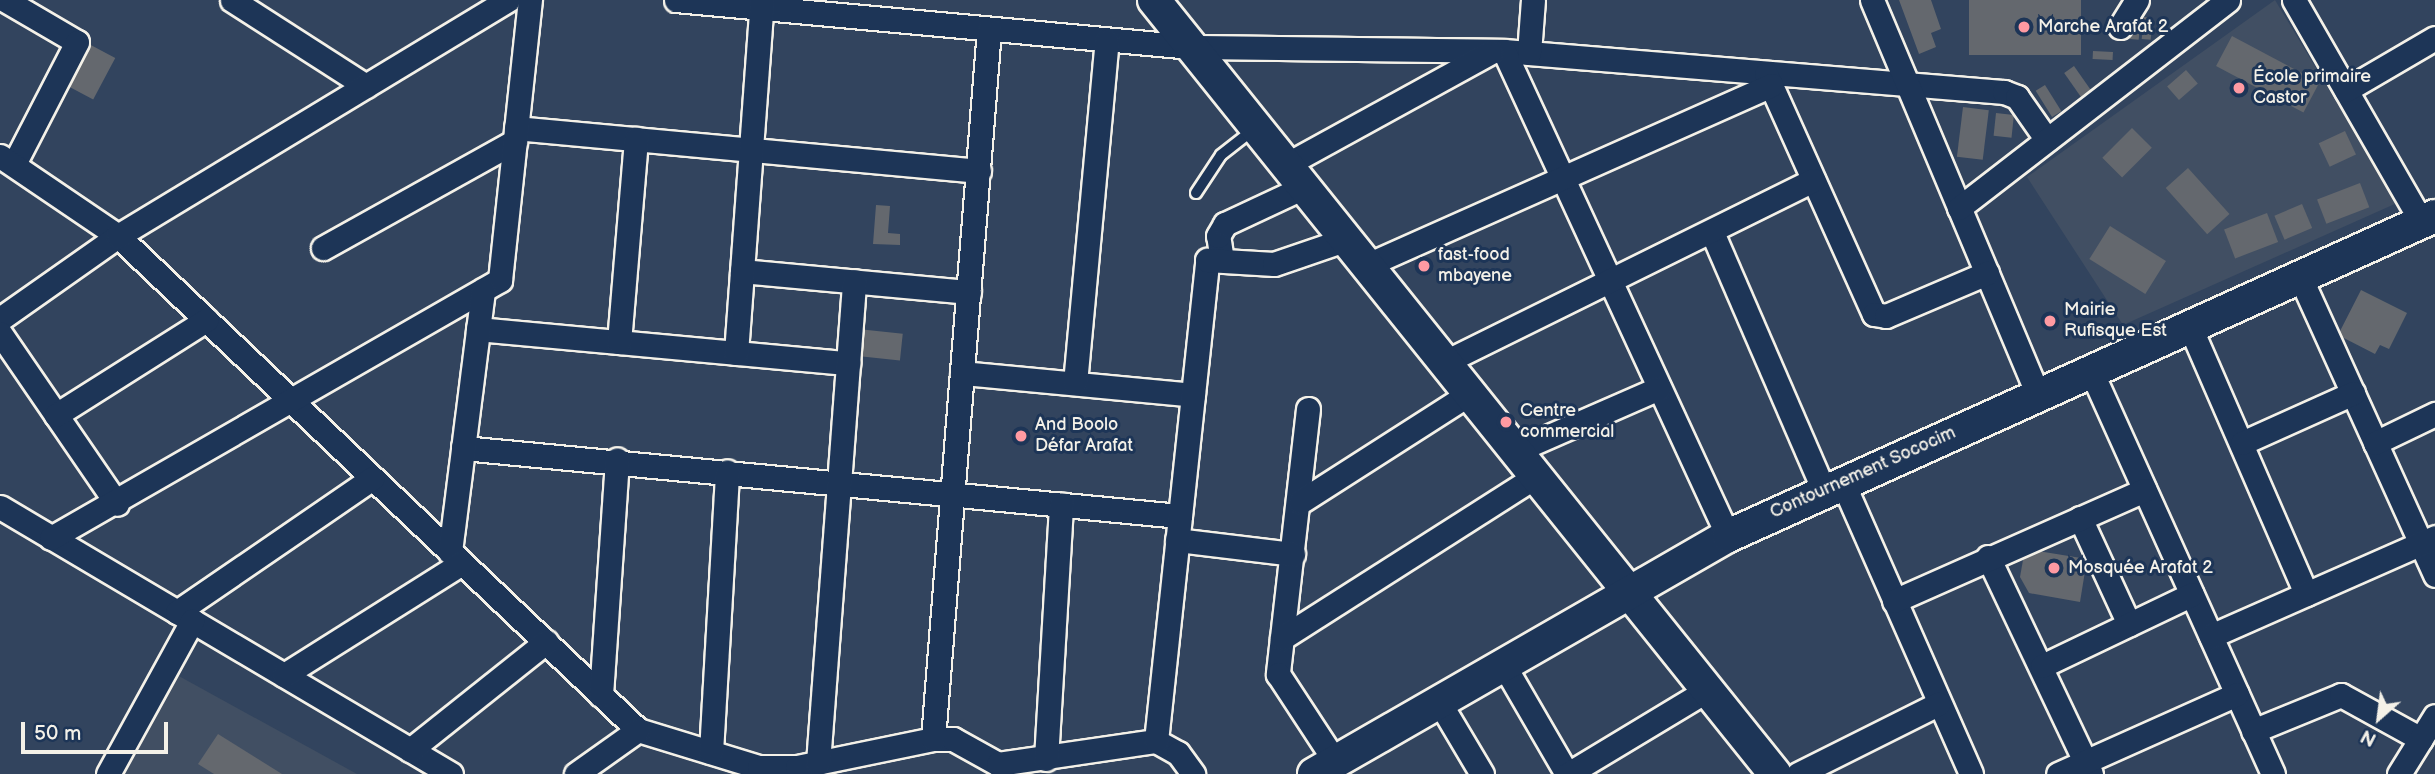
<!DOCTYPE html>
<meta charset="utf-8">
<style>
body{margin:0}
#map{position:relative;width:2435px;height:774px;overflow:hidden;background:#32445e;font-family:"Balsamiq Sans",sans-serif}
div>[style]{position:absolute}
[style*='--x']{left:calc(var(--x)*1px);top:calc(var(--y)*1px);width:calc(var(--w)*1px);rotate:calc(var(--a)*1deg)}
.built>*{inset:0;background:#414f63}
.building>*{inset:0;background:#64686e;transform-origin:0 0}
.roads{filter:drop-shadow(2px 0 #f4f1e8) drop-shadow(-2px 0 #f4f1e8) drop-shadow(0 2px #f4f1e8) drop-shadow(0 -2px #f4f1e8)}
.lane>*{height:10px;margin:-5px;padding:0 5px;transform-origin:5px;border-radius:5px;background:#1d3557}
.street>*{height:23px;margin:-11.5px;padding:0 11.5px;transform-origin:11.5px;border-radius:11.5px;background:#1d3557}
.secondary>*{height:32px;margin:-16px;padding:0 16px;transform-origin:16px;border-radius:16px;background:#1d3557}
.dots>*{width:19px;height:19px;translate:-50% -50%;box-sizing:border-box;border:4px solid #1d3557;border-radius:50%}
span{translate:-50% -50%;white-space:nowrap;text-align:center;line-height:1.15;-webkit-text-stroke:6px #1d3557;paint-order:stroke}
.poi-label{font-size:18px;color:#f4f1e8}
.left{translate:0 -50%;text-align:left}
.street-label{font-size:18px;color:#f4f1e8}
.north{position:absolute;left:2344px;top:683px;width:70px;height:70px;-webkit-text-stroke:5px #1d3557;paint-order:stroke;rotate:208deg;font-size:19px;font-weight:700;line-height:28px;text-align:center;color:#f4f1e8}
.north::after{content:'';display:block;margin:auto;width:24px;height:32px;background:#f4f1e8;clip-path:polygon(50% 0,100% 100%,50% 72%,0 100%)}
.scale{position:absolute;left:21px;top:722px;width:147px;height:32px;box-sizing:border-box;border:4px solid #f4f1e8;border-top:0;padding-left:9px;font-size:21px;line-height:24px;white-space:nowrap;color:#f4f1e8;-webkit-text-stroke:5px #1d3557;paint-order:stroke}
</style>
<div id="map">
<div class="built">
<i style="clip-path:polygon(2275px 0,2397px 203px,2123px 325px,2027px 177px)"></i>
<i style="clip-path:polygon(177px 675px,357px 774px,123px 774px)"></i>
</div>
<div class="building">
<i style="clip-path:polygon(1899px 0,1931px 0,1941px 29px,1931px 33px,1936px 47px,1919px 54px)"></i>
<i style="left:1969px;top:0;width:112px;height:55px"></i>
<i style="left:2132px;top:17px;width:9px;height:22px;rotate:6deg"></i>
<i style="left:2144px;top:17px;width:9px;height:22px;rotate:6deg"></i>
<i style="left:2232px;top:36px;width:99px;height:34px;rotate:28deg"></i>
<i style="left:87px;top:43px;width:32px;height:47px;rotate:28deg"></i>
<i style="left:2093px;top:51px;width:20px;height:8px;rotate:3deg"></i>
<i style="left:2074px;top:66px;width:29px;height:12px;rotate:55deg"></i>
<i style="left:2186px;top:70px;width:18px;height:25px;rotate:49deg"></i>
<i style="left:2045px;top:85px;width:31px;height:11px;rotate:58deg"></i>
<i style="left:1963px;top:107px;width:26px;height:50px;rotate:7deg"></i>
<i style="left:1996px;top:113px;width:18px;height:23px;rotate:6deg"></i>
<i style="left:2132px;top:128px;width:28px;height:42px;rotate:45deg"></i>
<i style="left:2345px;top:131px;width:26px;height:29px;rotate:65deg"></i>
<i style="left:2188px;top:168px;width:62px;height:30px;rotate:48deg"></i>
<i style="left:2360px;top:183px;width:26px;height:46px;rotate:69deg"></i>
<i style="left:2302px;top:204px;width:26px;height:30px;rotate:67deg"></i>
<i style="clip-path:polygon(876px 205px,890px 206px,888px 233px,900px 234px,900px 245px,873px 244px)"></i>
<i style="left:2267px;top:213px;width:31px;height:46px;rotate:69deg"></i>
<i style="left:2110px;top:226px;width:66px;height:39px;rotate:32deg"></i>
<i style="clip-path:polygon(2361px 290px,2407px 313px,2389px 349px,2380px 345px,2375px 354px,2338px 335px)"></i>
<i style="left:858px;top:329px;width:45px;height:27px;rotate:6deg"></i>
<i style="clip-path:polygon(2038px 551px,2087px 559px,2080px 602px,2029px 593px,2020px 577px,2023px 560px)"></i>
<i style="clip-path:polygon(218px 734px,282px 774px,214px 774px,198px 764px)"></i>
</div>
<div class="roads">
<div class="lane">
<i style="--x:1196;--y:193;--w:45;--a:-56.7"></i>
<i style="--x:1221;--y:155;--w:41;--a:-38"></i>
</div>
<div class="street">
<i style="--x:5;--y:0;--w:83;--a:30.3"></i>
<i style="--x:77;--y:42;--w:137;--a:117.3"></i>
<i style="--x:232;--y:0;--w:159;--a:32.7"></i>
<i style="--x:676;--y:0;--w:517;--a:5.21"></i>
<i style="--x:1191;--y:47;--w:313;--a:0.7"></i>
<i style="--x:1504;--y:51;--w:502;--a:4.69"></i>
<i style="--x:2004;--y:92;--w:14;--a:21"></i>
<i style="--x:2017;--y:97;--w:52;--a:55.1"></i>
<i style="--x:1872;--y:0;--w:428;--a:67.2"></i>
<i style="--x:2294;--y:0;--w:257;--a:60.1"></i>
<i style="--x:2120;--y:27;--w:32;--a:-58"></i>
<i style="--x:1504;--y:51;--w:534;--a:65.21"></i>
<i style="--x:1529;--y:53;--w:53;--a:-85.7"></i>
<i style="--x:1766;--y:74;--w:263;--a:65.8"></i>
<i style="--x:1874;--y:314;--w:12;--a:9"></i>
<i style="--x:1886;--y:316;--w:110;--a:-23.1"></i>
<i style="--x:2346;--y:90;--w:103;--a:-30.3"></i>
<i style="--x:516;--y:128;--w:465;--a:5.3"></i>
<i style="--x:0;--y:156;--w:143;--a:34.1"></i>
<i style="--x:118;--y:236;--w:717;--a:43.53"></i>
<i style="--x:638;--y:730;--w:127;--a:17"></i>
<i style="--x:759;--y:767;--w:38;--a:0"></i>
<i style="--x:797;--y:767;--w:139;--a:-11.6"></i>
<i style="--x:933;--y:739;--w:20;--a:0"></i>
<i style="--x:953;--y:739;--w:51;--a:29.1"></i>
<i style="--x:998;--y:764;--w:160;--a:-8.3"></i>
<i style="--x:1156;--y:741;--w:25;--a:29"></i>
<i style="--x:1178;--y:753;--w:26;--a:54"></i>
<i style="--x:1284;--y:166;--w:236;--a:-28.8"></i>
<i style="--x:1959;--y:208;--w:340;--a:-37.7"></i>
<i style="--x:1712;--y:232;--w:280;--a:66.6"></i>
<i style="--x:323;--y:248;--w:220;--a:-29.1"></i>
<i style="--x:1222;--y:260;--w:24;--a:-99"></i>
<i style="--x:1218;--y:236;--w:14;--a:-60"></i>
<i style="--x:1225;--y:224;--w:85;--a:-25.1"></i>
<i style="--x:1365;--y:266;--w:445;--a:-24"></i>
<i style="--x:742;--y:271;--w:228;--a:5.3"></i>
<i style="--x:2301;--y:279;--w:325;--a:65.6"></i>
<i style="--x:0;--y:319;--w:144;--a:-35.1"></i>
<i style="--x:118;--y:236;--w:456;--a:-31.2"></i>
<i style="--x:478;--y:329;--w:372;--a:5.3"></i>
<i style="--x:2191;--y:329;--w:289;--a:66.5"></i>
<i style="--x:0;--y:333;--w:207;--a:55.6"></i>
<i style="--x:619;--y:342;--w:204;--a:-85.2"></i>
<i style="--x:736;--y:353;--w:354;--a:-85.8"></i>
<i style="--x:1443;--y:363;--w:413;--a:-26.3"></i>
<i style="--x:962;--y:373;--w:232;--a:5.4"></i>
<i style="--x:2092;--y:373;--w:440;--a:65.7"></i>
<i style="--x:1075;--y:383;--w:343;--a:-84.7"></i>
<i style="--x:1308;--y:409;--w:267;--a:96.5"></i>
<i style="--x:1278;--y:674;--w:104;--a:56.8"></i>
<i style="--x:56;--y:415;--w:178;--a:-32.3"></i>
<i style="--x:2242;--y:443;--w:122;--a:-24.2"></i>
<i style="--x:2375;--y:443;--w:67;--a:-25.8"></i>
<i style="--x:463;--y:448;--w:720;--a:5.42"></i>
<i style="--x:1515;--y:451;--w:157;--a:-23.6"></i>
<i style="--x:1842;--y:481;--w:320;--a:66.2"></i>
<i style="--x:1300;--y:502;--w:201;--a:-32.6"></i>
<i style="--x:0;--y:507;--w:524;--a:30.63"></i>
<i style="--x:2080;--y:518;--w:117;--a:65.2"></i>
<i style="--x:51;--y:538;--w:518;--a:-29.88"></i>
<i style="--x:500;--y:280;--w:282;--a:-83.9"></i>
<i style="--x:1177;--y:540;--w:117;--a:6.9"></i>
<i style="--x:450;--y:552;--w:264;--a:-82.8"></i>
<i style="--x:1988;--y:557;--w:240;--a:64.6"></i>
<i style="--x:1894;--y:601;--w:274;--a:-23.9"></i>
<i style="--x:177;--y:612;--w:237;--a:-34.4"></i>
<i style="--x:2211;--y:636;--w:245;--a:-23.8"></i>
<i style="--x:1282;--y:638;--w:300;--a:-32.5"></i>
<i style="--x:1502;--y:662;--w:129;--a:59.9"></i>
<i style="--x:2042;--y:666;--w:166;--a:-25.6"></i>
<i style="--x:284;--y:675;--w:210;--a:-32.2"></i>
<i style="--x:601;--y:695;--w:236;--a:-86.1"></i>
<i style="--x:1438;--y:700;--w:86;--a:59.3"></i>
<i style="--x:2253;--y:731;--w:95;--a:-22.2"></i>
<i style="--x:2341;--y:695;--w:91;--a:28.8"></i>
<i style="--x:933;--y:739;--w:712;--a:-85.49"></i>
<i style="--x:1156;--y:741;--w:484;--a:-83.9"></i>
<i style="--x:1207;--y:260;--w:67;--a:3.4"></i>
<i style="--x:1274;--y:264;--w:74;--a:-18.9"></i>
<i style="--x:410;--y:750;--w:174;--a:-38.5"></i>
<i style="--x:711;--y:752;--w:281;--a:-86.7"></i>
<i style="--x:1046;--y:759;--w:255;--a:-86.6"></i>
<i style="--x:818;--y:763;--w:483;--a:-85.7"></i>
<i style="--x:108;--y:774;--w:175;--a:-61.2"></i>
<i style="--x:576;--y:774;--w:76;--a:-35.4"></i>
<i style="--x:1568;--y:774;--w:162;--a:-31.1"></i>
<i style="--x:1798;--y:774;--w:157;--a:-26.6"></i>
<i style="--x:2058;--y:774;--w:196;--a:-24.1"></i>
<i style="--x:2399;--y:774;--w:68;--a:-58.2"></i>
</div>
<div class="secondary">
<i style="--x:1154;--y:0;--w:992;--a:51.26"></i>
<i style="--x:1314;--y:774;--w:478;--a:-29.9"></i>
<i style="--x:1728;--y:536;--w:776;--a:-24.35"></i>
</div>
</div>
<div class="dots">
<i style="left:2024px;top:27px;background:#ff9aa2"></i>
<i style="left:2239px;top:88px;background:#ff9aa2"></i>
<i style="left:1424px;top:266px;background:#ff9aa2"></i>
<i style="left:2050px;top:321px;background:#ff9aa2"></i>
<i style="left:1506px;top:422px;background:#ff9aa2"></i>
<i style="left:1021px;top:436px;background:#ff9aa2"></i>
<i style="left:2054px;top:568px;background:#ff9aa2"></i>
</div>
<div class="poi-label">
<span class="left" style="left:2038px;top:27px">Marche Arafat 2</span>
<span class="left" style="left:2253px;top:88px">École primaire<br>Castor</span>
<span class="left" style="left:1438px;top:266px">fast-food<br>mbayene</span>
<span class="left" style="left:2064px;top:321px">Mairie<br>Rufisque Est</span>
<span class="left" style="left:1520px;top:422px">Centre<br>commercial</span>
<span class="left" style="left:1035px;top:436px">And Boolo<br>Défar Arafat</span>
<span class="left" style="left:2068px;top:568px">Mosquée Arafat 2</span>
</div>
<div class="street-label">
<span style="left:1863px;top:473px;rotate:-24deg">Contournement Sococim</span>
</div>
<div class="north">N</div>
<div class="scale">50 m</div>
</div>
